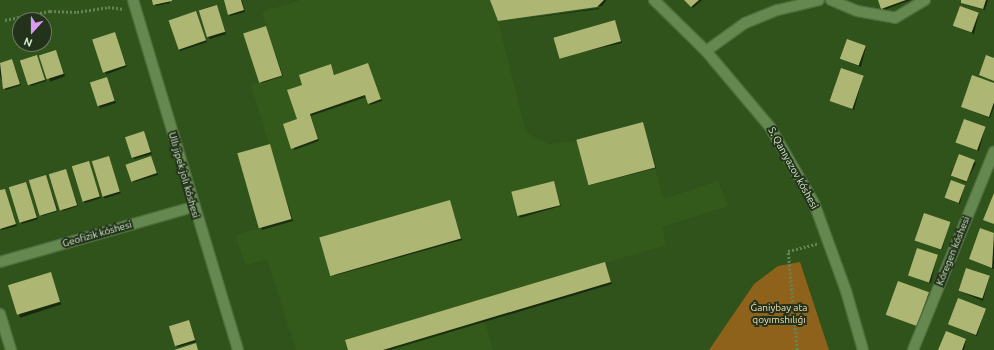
<!DOCTYPE html>
<meta charset="utf-8">
<style>
body{margin:0}
#map{position:relative;width:994px;height:350px;overflow:hidden;background:#30521b;font-family:Ubuntu,sans-serif}
div>[style]{position:absolute}
[style*='--x']{left:calc(var(--x)*1px);top:calc(var(--y)*1px);width:calc(var(--w)*1px);rotate:calc(var(--a)*1deg)}
.built>*{inset:0;background:#345a1b}
.green>*{inset:0;background:#8e621a}
.shadow>*{inset:0;background:#0007;transform-origin:0 0}
.building>*{inset:0;background:#adb773;transform-origin:0 0}
.path>*{height:2.5px;margin-top:-1.25px;transform-origin:0;background:repeating-linear-gradient(90deg,#668354 0 2px,transparent 0 4px)}
.roads{filter:drop-shadow(1px 0 #4f6c3d) drop-shadow(-1px 0 #4f6c3d) drop-shadow(0 1px #4f6c3d) drop-shadow(0 -1px #4f6c3d)}
.minor>*{height:10px;margin:-5px;padding:0 5px;transform-origin:5px;border-radius:5px;background:#648850}
span{translate:-50% -50%;white-space:nowrap;text-align:center;line-height:1.15;-webkit-text-stroke:4px #23331b;paint-order:stroke}
.street-label{font-size:10px;color:#d5e9cb}
.park-label{font-size:10px;color:#faddb6}
.north{position:absolute;left:12px;top:12px;width:40px;height:40px;box-sizing:border-box;background:#23331b;border:1px solid #6a7c61;border-radius:50%;rotate:201deg;font-size:11px;font-weight:700;line-height:16px;text-align:center;color:#d5e9cb}
.north::after{content:'';display:block;margin:auto;width:14px;height:18px;background:#da9af6;clip-path:polygon(50% 0,100% 100%,50% 72%,0 100%)}
</style>
<div id="map">
<div class="built">
<i style="clip-path:polygon(301px 0,490px 0,498px 21px,526px 133px,549px 144px,577px 141px,589px 184px,655px 167px,663px 199px,718px 181px,728px 206px,662px 227px,666px 245px,345px 340px,348px 350px,296px 350px,267px 259px,245px 265px,236px 235px,292px 219px,251px 85px,282px 75px,262px 12px)"></i>
<i style="clip-path:polygon(484px 320px,493px 350px,383px 350px)"></i>
</div>
<div class="green">
<i style="clip-path:polygon(800px 262px,829px 350px,709px 350px,754px 284px,778px 266px)"></i>
</div>
<div class="shadow">
<i style="clip-path:polygon(153px 0,170px 0,170px 3px,156px 6px)"></i>
<i style="clip-path:polygon(225px 0,242px 0,245px 12px,230px 16px)"></i>
<i style="clip-path:polygon(491px 0,606px 0,606px 1px,602px 6px,499px 20px)"></i>
<i style="clip-path:polygon(686px 0,702px 0,693px 8px)"></i>
<i style="clip-path:polygon(879px 0,911px 0,884px 10px)"></i>
<i style="clip-path:polygon(962px 0,988px 0,985px 10px,963px 4px)"></i>
<i style="clip-path:polygon(216px 6px,226px 34px,210px 39px,208px 37px)"></i>
<i style="clip-path:polygon(599px 8px,599px 9px,501px 22px)"></i>
<i style="clip-path:polygon(195px 12px,207px 42px,180px 51px,179px 49px)"></i>
<i style="clip-path:polygon(979px 13px,974px 34px,954px 26px)"></i>
<i style="clip-path:polygon(615px 21px,622px 43px,560px 57px)"></i>
<i style="clip-path:polygon(266px 27px,283px 76px,262px 83px,261px 82px)"></i>
<i style="left:114px;top:33px;width:36px;height:22px;rotate:69deg"></i>
<i style="clip-path:polygon(866px 47px,861px 67px,841px 59px)"></i>
<i style="left:56px;top:51px;width:27px;height:16px;rotate:70deg"></i>
<i style="clip-path:polygon(37px 56px,46px 81px,31px 86px,29px 84px)"></i>
<i style="clip-path:polygon(12px 60px,21px 85px,6px 90px,0 76px,0 64px)"></i>
<i style="clip-path:polygon(368px 64px,382px 101px,370px 105px,366px 97px,311px 116px,319px 141px,294px 150px,303px 85px,330px 65px,335px 75px)"></i>
<i style="clip-path:polygon(863px 77px,854px 110px,831px 101px)"></i>
<i style="clip-path:polygon(107px 78px,116px 103px,100px 108px,99px 106px)"></i>
<i style="clip-path:polygon(994px 84px,994px 107px,990px 118px,964px 108px)"></i>
<i style="clip-path:polygon(643px 124px,656px 168px,591px 185px,590px 184px)"></i>
<i style="clip-path:polygon(985px 128px,979px 151px,956px 142px)"></i>
<i style="clip-path:polygon(144px 132px,152px 154px,134px 159px,133px 157px)"></i>
<i style="clip-path:polygon(269px 146px,293px 221px,262px 230px,261px 228px)"></i>
<i style="left:960px;top:155px;width:18px;height:22px;rotate:27deg"></i>
<i style="left:109px;top:157px;width:38px;height:17px;rotate:72deg"></i>
<i style="clip-path:polygon(151px 157px,158px 175px,134px 182px,133px 181px)"></i>
<i style="clip-path:polygon(88px 162px,101px 198px,85px 203px,83px 201px)"></i>
<i style="clip-path:polygon(66px 170px,78px 206px,63px 211px,61px 209px)"></i>
<i style="clip-path:polygon(46px 176px,58px 211px,42px 216px,41px 215px)"></i>
<i style="left:554px;top:182px;width:25px;height:43px;rotate:74deg"></i>
<i style="clip-path:polygon(25px 183px,38px 219px,22px 224px,21px 222px)"></i>
<i style="clip-path:polygon(964px 186px,960px 204px,945px 198px)"></i>
<i style="clip-path:polygon(5px 190px,17px 226px,1px 230px,0 191px)"></i>
<i style="clip-path:polygon(450px 202px,462px 240px,333px 276px)"></i>
<i style="clip-path:polygon(949px 223px,942px 250px,916px 240px)"></i>
<i style="clip-path:polygon(981px 229px,994px 234px,994px 269px,970px 259px)"></i>
<i style="clip-path:polygon(937px 256px,931px 283px,909px 275px)"></i>
<i style="clip-path:polygon(605px 263px,612px 284px,390px 350px,349px 350px)"></i>
<i style="left:51px;top:273px;width:33px;height:43px;rotate:72deg"></i>
<i style="clip-path:polygon(989px 277px,983px 301px,959px 291px)"></i>
<i style="clip-path:polygon(929px 293px,919px 326px,888px 314px)"></i>
<i style="clip-path:polygon(985px 309px,977px 336px,949px 324px)"></i>
<i style="clip-path:polygon(189px 321px,196px 342px,178px 347px,176px 346px)"></i>
<i style="clip-path:polygon(946px 332px,966px 340px,964px 350px,939px 350px)"></i>
</div>
<div class="building">
<i style="clip-path:polygon(152px 0,172px 0,172px 1px,153px 5px)"></i>
<i style="clip-path:polygon(224px 0,241px 0,244px 10px,228px 15px)"></i>
<i style="clip-path:polygon(490px 0,604px 0,597px 7px,498px 21px)"></i>
<i style="clip-path:polygon(684px 0,699px 0,691px 7px)"></i>
<i style="clip-path:polygon(878px 0,906px 0,881px 9px)"></i>
<i style="clip-path:polygon(961px 0,986px 0,983px 9px,961px 3px)"></i>
<i style="left:217px;top:5px;width:28px;height:19px;rotate:73deg"></i>
<i style="left:960px;top:6px;width:20px;height:21px;rotate:20deg"></i>
<i style="left:196px;top:11px;width:31px;height:29px;rotate:71deg"></i>
<i style="left:615px;top:20px;width:22px;height:64px;rotate:74deg"></i>
<i style="left:266px;top:26px;width:52px;height:24px;rotate:72deg"></i>
<i style="left:115px;top:32px;width:35px;height:24px;rotate:72deg"></i>
<i style="left:847px;top:39px;width:20px;height:21px;rotate:20deg"></i>
<i style="left:56px;top:50px;width:25px;height:18px;rotate:72deg"></i>
<i style="left:37px;top:55px;width:26px;height:18px;rotate:72deg"></i>
<i style="clip-path:polygon(986px 55px,994px 58px,994px 81px,979px 75px)"></i>
<i style="clip-path:polygon(12px 59px,20px 84px,3px 89px,0 63px)"></i>
<i style="clip-path:polygon(368px 63px,381px 99px,368px 104px,365px 95px,310px 114px,318px 139px,291px 149px,283px 124px,297px 119px,287px 90px,302px 85px,299px 75px,331px 64px,334px 75px)"></i>
<i style="left:841px;top:68px;width:24px;height:35px;rotate:19deg"></i>
<i style="clip-path:polygon(972px 75px,994px 83px,994px 102px,989px 117px,961px 107px)"></i>
<i style="left:107px;top:77px;width:25px;height:18px;rotate:72deg"></i>
<i style="left:964px;top:119px;width:23px;height:25px;rotate:20deg"></i>
<i style="left:643px;top:122px;width:47px;height:69px;rotate:75deg"></i>
<i style="left:144px;top:131px;width:22px;height:20px;rotate:72deg"></i>
<i style="left:270px;top:144px;width:78px;height:34px;rotate:74deg"></i>
<i style="left:959px;top:154px;width:17px;height:23px;rotate:21deg"></i>
<i style="left:109px;top:156px;width:37px;height:18px;rotate:73deg"></i>
<i style="left:151px;top:156px;width:18px;height:27px;rotate:71deg"></i>
<i style="left:89px;top:161px;width:37px;height:18px;rotate:73deg"></i>
<i style="left:66px;top:169px;width:38px;height:18px;rotate:73deg"></i>
<i style="left:46px;top:175px;width:37px;height:18px;rotate:73deg"></i>
<i style="left:951px;top:180px;width:15px;height:19px;rotate:20deg"></i>
<i style="left:554px;top:181px;width:25px;height:44px;rotate:76deg"></i>
<i style="left:26px;top:182px;width:37px;height:18px;rotate:73deg"></i>
<i style="clip-path:polygon(5px 189px,16px 224px,0 229px,0 190px)"></i>
<i style="clip-path:polygon(994px 193px,994px 224px,983px 220px)"></i>
<i style="left:450px;top:200px;width:40px;height:136px;rotate:74deg"></i>
<i style="left:924px;top:213px;width:28px;height:29px;rotate:19deg"></i>
<i style="clip-path:polygon(980px 228px,994px 233px,992px 268px,969px 259px)"></i>
<i style="left:917px;top:248px;width:22px;height:29px;rotate:18deg"></i>
<i style="clip-path:polygon(605px 262px,611px 282px,383px 350px,348px 350px,345px 340px)"></i>
<i style="left:966px;top:268px;width:25px;height:24px;rotate:18deg"></i>
<i style="left:51px;top:272px;width:31px;height:45px;rotate:73deg"></i>
<i style="left:898px;top:281px;width:33px;height:36px;rotate:20deg"></i>
<i style="left:958px;top:298px;width:30px;height:28px;rotate:21deg"></i>
<i style="left:189px;top:320px;width:21px;height:21px;rotate:73deg"></i>
<i style="clip-path:polygon(946px 331px,966px 339px,962px 350px,938px 350px)"></i>
<i style="clip-path:polygon(196px 343px,198px 350px,174px 350px)"></i>
</div>
<div class="path">
<i style="--x:5;--y:20;--w:46;--a:-11.3"></i>
<i style="--x:50;--y:11;--w:27;--a:2"></i>
<i style="--x:77;--y:12;--w:31;--a:-9"></i>
<i style="--x:108;--y:7;--w:16;--a:7"></i>
<i style="--x:797;--y:350;--w:99;--a:-95.2"></i>
<i style="--x:788;--y:251;--w:30;--a:-14"></i>
</div>
<div class="roads">
<div class="minor">
<i style="--x:133;--y:0;--w:365;--a:73.3"></i>
<i style="--x:654;--y:0;--w:73;--a:44.4"></i>
<i style="--x:706;--y:51;--w:99;--a:49.9"></i>
<i style="--x:770;--y:127;--w:88;--a:59.9"></i>
<i style="--x:814;--y:203;--w:94;--a:70"></i>
<i style="--x:846;--y:291;--w:61;--a:73.9"></i>
<i style="--x:831;--y:0;--w:28;--a:23"></i>
<i style="--x:857;--y:11;--w:39;--a:10"></i>
<i style="--x:895;--y:18;--w:35;--a:-31"></i>
<i style="--x:706;--y:51;--w:48;--a:-35.7"></i>
<i style="--x:745;--y:23;--w:35;--a:-22"></i>
<i style="--x:778;--y:10;--w:42;--a:-13.7"></i>
<i style="--x:0;--y:262;--w:201;--a:-15.9"></i>
<i style="--x:0;--y:314;--w:38;--a:73"></i>
<i style="--x:913;--y:350;--w:214;--a:-67.8"></i>
</div>
</div>
<div class="street-label">
<span style="left:793px;top:168px;rotate:61deg">S. Qanıyazov kóshesi</span>
<span style="left:184px;top:175px;rotate:74deg">Ullı jipek jolı kóshesi</span>
<span style="left:97px;top:234px;rotate:-16deg">Geofizik kóshesi</span>
<span style="left:953px;top:251px;rotate:-68deg">Kóregen kóshesi</span>
</div>
<div class="park-label">
<span style="left:779px;top:313px">Ǵaniybay ata<br>qoyımshılıǵı</span>
</div>
<div class="north">N</div>
</div>
